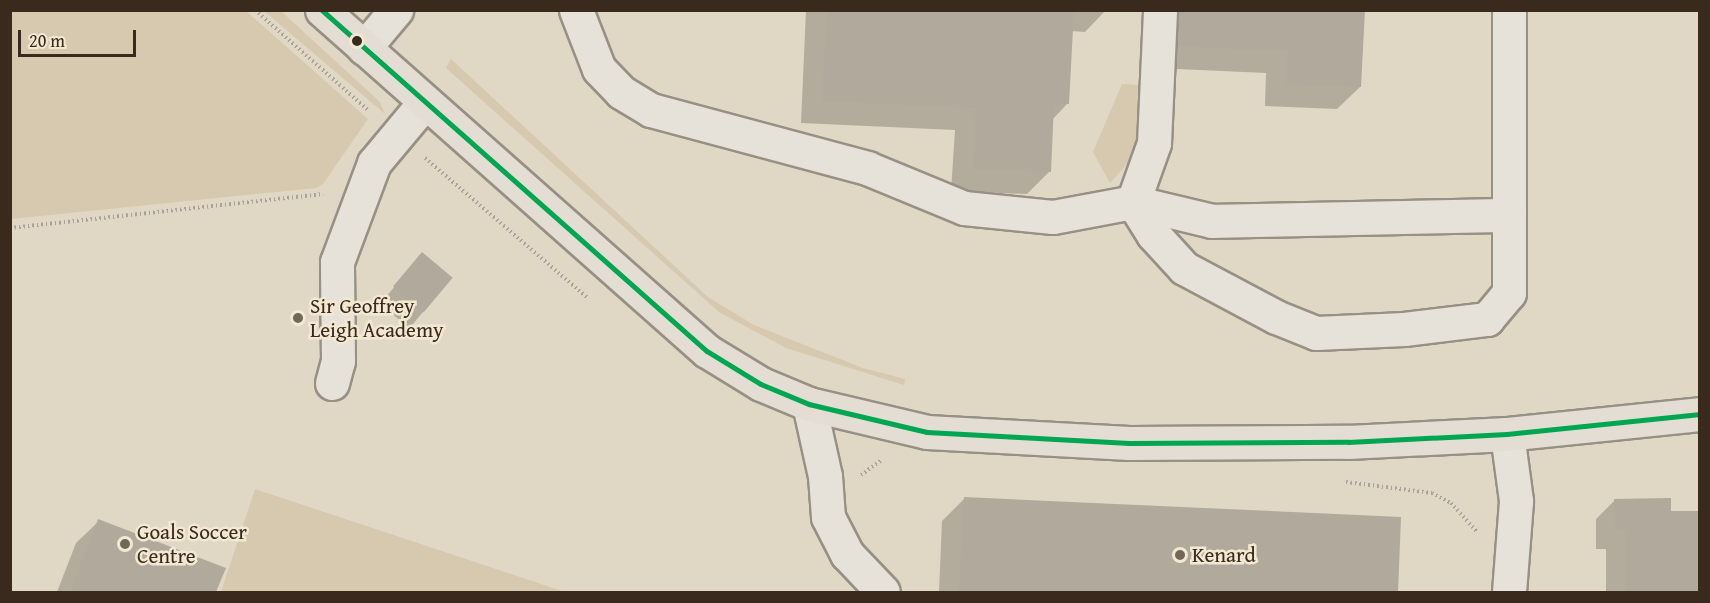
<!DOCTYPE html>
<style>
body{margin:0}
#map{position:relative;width:1710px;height:603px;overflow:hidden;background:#e0d7c5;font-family:"Gentium Book Plus",serif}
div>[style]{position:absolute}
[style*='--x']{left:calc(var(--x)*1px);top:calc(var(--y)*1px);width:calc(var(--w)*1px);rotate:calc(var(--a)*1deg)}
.green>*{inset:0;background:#d6c9b0}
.shadow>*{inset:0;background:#0003;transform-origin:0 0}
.building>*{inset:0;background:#b0a99c;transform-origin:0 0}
.path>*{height:4px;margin-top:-2px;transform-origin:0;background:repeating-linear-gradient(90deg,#a9a39b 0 1.5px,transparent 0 4.5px)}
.roads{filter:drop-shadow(2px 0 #979084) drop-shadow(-2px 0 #979084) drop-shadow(0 2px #979084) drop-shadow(0 -2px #979084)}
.minor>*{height:33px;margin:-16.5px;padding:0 16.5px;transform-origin:16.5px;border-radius:16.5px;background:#e7e2d9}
.major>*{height:33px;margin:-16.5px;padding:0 16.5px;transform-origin:16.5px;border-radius:16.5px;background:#e3ddd3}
.bus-1>*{height:4.5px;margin:-2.25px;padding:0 2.25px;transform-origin:2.25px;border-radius:2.25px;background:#00a651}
.dots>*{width:16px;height:16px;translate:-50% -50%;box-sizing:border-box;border:3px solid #f3e8d2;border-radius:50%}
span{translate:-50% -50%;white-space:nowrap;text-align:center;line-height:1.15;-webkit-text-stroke:5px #f3e8d2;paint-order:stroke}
.poi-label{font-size:21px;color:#392a1d}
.left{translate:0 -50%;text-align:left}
.frame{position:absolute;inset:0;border:12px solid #392a1d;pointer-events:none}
.scale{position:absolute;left:18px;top:30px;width:118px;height:27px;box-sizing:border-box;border:3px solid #392a1d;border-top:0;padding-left:8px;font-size:18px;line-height:21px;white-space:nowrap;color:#392a1d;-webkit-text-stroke:4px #f3e8d2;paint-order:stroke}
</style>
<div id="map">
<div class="green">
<i style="clip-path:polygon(10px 11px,246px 11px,368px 119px,323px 184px,316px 188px,11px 219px)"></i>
<i style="clip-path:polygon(264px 11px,281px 11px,380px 102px,385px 114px)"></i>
<i style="clip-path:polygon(451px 59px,708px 297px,754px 325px,863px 368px,905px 379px,904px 385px,786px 348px,719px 312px,446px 68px)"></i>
<i style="clip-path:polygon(1122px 84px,1140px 85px,1138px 135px,1134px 156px,1110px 183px,1093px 152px)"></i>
<i style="clip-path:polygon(255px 489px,565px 592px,221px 592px)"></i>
</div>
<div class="shadow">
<i style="clip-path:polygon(806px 10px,1106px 10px,1085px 32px,1071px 31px,1068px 103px,1052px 120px,1049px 172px,1027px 194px,951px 191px,955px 130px,801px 123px)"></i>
<i style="clip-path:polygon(1155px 10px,1364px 10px,1360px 87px,1337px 109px,1265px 106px,1266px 73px,1155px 68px)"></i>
<i style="left:422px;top:254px;width:38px;height:65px;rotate:40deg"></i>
<i style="clip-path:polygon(964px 499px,1399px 518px,1397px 592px,939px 592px,942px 521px)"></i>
<i style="clip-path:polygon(1615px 500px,1670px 513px,1700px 513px,1700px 592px,1606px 592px,1606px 549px,1596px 549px,1596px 519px)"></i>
<i style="clip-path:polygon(99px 521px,224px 569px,215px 592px,57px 592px,76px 543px)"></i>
</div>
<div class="building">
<i style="clip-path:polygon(827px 10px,1074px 10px,1069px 104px,1054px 103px,1051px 172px,973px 169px,976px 108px,822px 101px)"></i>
<i style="clip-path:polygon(1179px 10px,1365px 10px,1361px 87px,1286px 84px,1288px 51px,1177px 46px)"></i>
<i style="left:422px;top:252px;width:40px;height:45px;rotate:40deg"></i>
<i style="clip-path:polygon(964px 497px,1401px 517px,1398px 592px,959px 592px)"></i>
<i style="clip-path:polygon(1671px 498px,1671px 511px,1700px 511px,1700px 592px,1625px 592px,1625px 530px,1614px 530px,1614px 499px)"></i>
<i style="clip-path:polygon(98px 519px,226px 568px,216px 592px,70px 592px)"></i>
</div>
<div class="path">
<i style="--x:255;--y:10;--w:152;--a:41.5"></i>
<i style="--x:425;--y:158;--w:215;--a:40.7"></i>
<i style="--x:10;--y:228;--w:315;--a:-6.2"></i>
<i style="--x:861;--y:475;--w:26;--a:-36"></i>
<i style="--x:1346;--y:482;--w:87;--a:7.3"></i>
<i style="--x:1432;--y:493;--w:21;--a:28"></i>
<i style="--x:1451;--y:503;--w:38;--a:48"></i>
</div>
<div class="roads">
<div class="minor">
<i style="--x:576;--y:10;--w:63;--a:68.7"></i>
<i style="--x:599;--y:69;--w:32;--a:46"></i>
<i style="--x:621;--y:92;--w:35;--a:31"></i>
<i style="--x:651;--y:110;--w:224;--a:15"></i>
<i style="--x:867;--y:168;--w:105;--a:22.4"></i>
<i style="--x:964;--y:208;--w:89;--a:5.8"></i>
<i style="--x:1053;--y:217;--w:81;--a:-10.6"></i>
<i style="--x:1133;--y:202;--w:63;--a:-70.4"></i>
<i style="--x:1154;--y:143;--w:133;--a:-87.4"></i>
<i style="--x:364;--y:48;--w:50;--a:-49.9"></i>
<i style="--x:1133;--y:202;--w:38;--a:58"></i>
<i style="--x:1153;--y:234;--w:46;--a:47.6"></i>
<i style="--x:1184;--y:268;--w:104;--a:28"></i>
<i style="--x:1276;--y:317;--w:43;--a:21.8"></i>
<i style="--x:1316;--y:333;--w:88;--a:-2.6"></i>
<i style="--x:1404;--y:329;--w:84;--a:-6.9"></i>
<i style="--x:1487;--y:319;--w:34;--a:-50"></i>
<i style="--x:1509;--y:293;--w:283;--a:-90"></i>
<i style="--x:1133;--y:202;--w:81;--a:13.5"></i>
<i style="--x:1212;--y:221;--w:297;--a:-1.2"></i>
<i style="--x:332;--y:383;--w:23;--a:-75"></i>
<i style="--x:338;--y:361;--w:99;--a:-90.6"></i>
<i style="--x:337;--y:262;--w:106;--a:-69.5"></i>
<i style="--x:374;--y:163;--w:78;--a:-50.2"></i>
<i style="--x:809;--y:404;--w:74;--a:77.5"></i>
<i style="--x:825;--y:476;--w:41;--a:85.8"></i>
<i style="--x:828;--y:517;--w:42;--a:62.8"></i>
<i style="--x:847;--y:554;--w:52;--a:46.5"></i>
<i style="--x:1507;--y:434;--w:68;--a:82.3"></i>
<i style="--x:1516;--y:501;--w:91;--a:94.4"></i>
</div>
<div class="major">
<i style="--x:322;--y:10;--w:514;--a:41.53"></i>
<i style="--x:707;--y:351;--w:63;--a:31.4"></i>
<i style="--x:761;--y:384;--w:52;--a:22.6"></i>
<i style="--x:809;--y:404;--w:121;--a:13.3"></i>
<i style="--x:927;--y:432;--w:202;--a:3.1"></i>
<i style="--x:1129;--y:443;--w:219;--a:-0.3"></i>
<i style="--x:1348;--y:442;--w:159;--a:-2.9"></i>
<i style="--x:1507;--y:434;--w:194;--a:-5.9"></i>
</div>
</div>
<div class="bus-1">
<i style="--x:322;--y:10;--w:514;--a:41.53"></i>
<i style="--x:707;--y:351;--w:63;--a:31.4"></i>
<i style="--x:761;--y:384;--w:52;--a:22.6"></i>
<i style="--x:809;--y:404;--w:121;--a:13.3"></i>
<i style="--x:927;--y:432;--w:202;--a:3.1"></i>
<i style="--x:1129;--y:443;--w:219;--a:-0.3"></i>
<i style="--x:1348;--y:442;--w:159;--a:-2.9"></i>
<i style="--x:1507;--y:434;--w:194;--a:-5.9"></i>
</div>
<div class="dots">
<i style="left:357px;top:41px;background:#392a1d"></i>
<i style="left:298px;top:318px;background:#736758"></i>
<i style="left:125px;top:544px;background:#736758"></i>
<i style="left:1180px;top:555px;background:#736758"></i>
</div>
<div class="poi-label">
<span class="left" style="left:310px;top:318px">Sir Geoffrey<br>Leigh Academy</span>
<span class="left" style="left:137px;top:544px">Goals Soccer<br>Centre</span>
<span class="left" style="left:1192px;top:555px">Kenard</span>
</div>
<div class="frame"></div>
<div class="scale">20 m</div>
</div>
